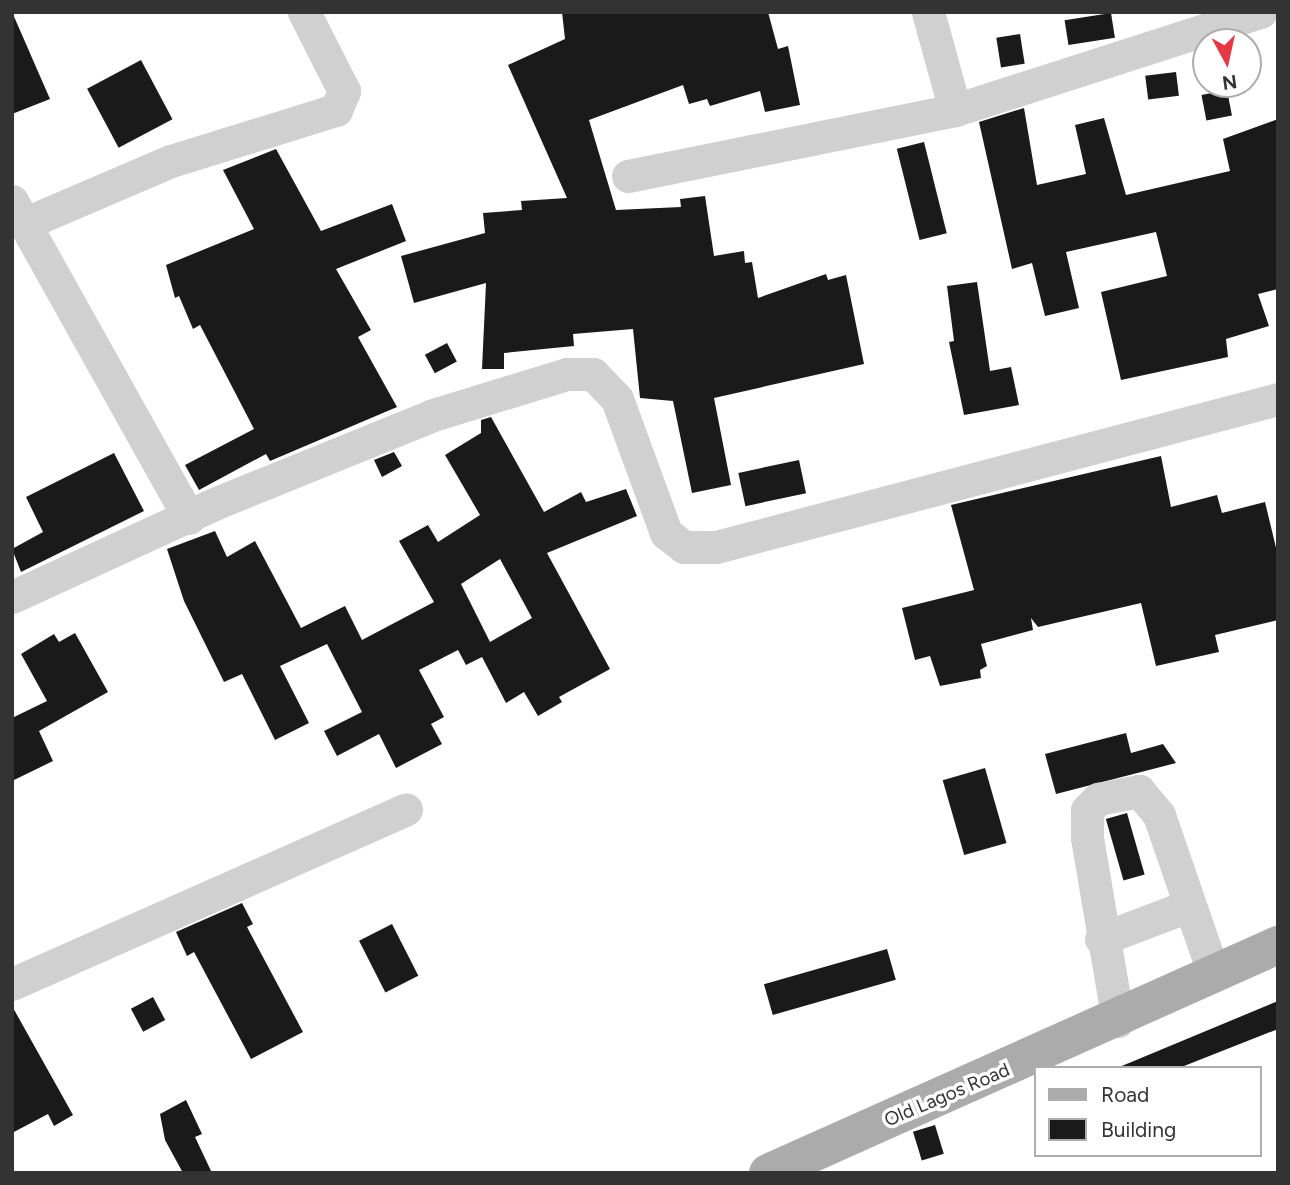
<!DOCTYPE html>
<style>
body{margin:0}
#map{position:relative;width:1290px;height:1185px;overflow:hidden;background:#fff;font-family:Figtree,sans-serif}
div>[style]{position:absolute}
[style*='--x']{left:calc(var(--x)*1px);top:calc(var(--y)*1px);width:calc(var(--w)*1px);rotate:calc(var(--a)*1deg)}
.building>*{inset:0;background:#1a1a1a;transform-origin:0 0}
.minor>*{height:33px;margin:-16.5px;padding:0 16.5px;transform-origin:16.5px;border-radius:16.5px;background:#d0d0d0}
.major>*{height:38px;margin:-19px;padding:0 19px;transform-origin:19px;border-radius:19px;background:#ababab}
span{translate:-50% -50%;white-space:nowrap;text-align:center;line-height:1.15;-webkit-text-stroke:7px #fff;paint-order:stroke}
.street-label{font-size:19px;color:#333}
.frame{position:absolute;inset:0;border:14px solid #333;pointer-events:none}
.legend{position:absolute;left:1034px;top:1066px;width:228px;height:91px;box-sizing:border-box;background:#fff;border:2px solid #adadad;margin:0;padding:9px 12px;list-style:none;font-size:21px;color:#333}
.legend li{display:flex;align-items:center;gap:14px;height:35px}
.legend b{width:35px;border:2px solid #adadad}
.north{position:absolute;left:1192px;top:28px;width:70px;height:70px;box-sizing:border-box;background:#fff;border:2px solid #adadad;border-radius:50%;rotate:172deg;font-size:19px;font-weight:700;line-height:28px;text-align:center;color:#333}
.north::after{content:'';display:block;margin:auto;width:24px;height:32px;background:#e63946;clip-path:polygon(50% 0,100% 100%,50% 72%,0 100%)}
</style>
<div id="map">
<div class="building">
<i style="clip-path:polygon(12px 12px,50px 99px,12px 114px)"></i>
<i style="clip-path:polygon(562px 12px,768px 12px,778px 49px,788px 46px,800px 105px,765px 112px,760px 91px,710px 106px,707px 99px,689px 104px,683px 85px,589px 120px,616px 210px,681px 207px,680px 199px,705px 196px,714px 256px,744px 251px,745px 263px,752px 262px,758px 298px,826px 274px,828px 280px,846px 275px,864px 364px,714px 398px,731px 485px,692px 493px,673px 401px,640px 398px,633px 329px,573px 334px,574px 346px,504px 353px,504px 369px,482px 369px,486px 283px,414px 303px,401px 256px,485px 233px,483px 213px,522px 210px,521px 201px,567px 198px,508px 65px,565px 39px)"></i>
<i style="left:1111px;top:13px;width:25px;height:47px;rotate:81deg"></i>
<i style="left:1020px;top:34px;width:30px;height:24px;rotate:81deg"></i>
<i style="left:141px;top:60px;width:67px;height:61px;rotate:62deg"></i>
<i style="left:1176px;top:72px;width:24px;height:31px;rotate:83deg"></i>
<i style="left:1227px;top:90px;width:26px;height:26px;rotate:79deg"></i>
<i style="clip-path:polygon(1024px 108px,1037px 185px,1086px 174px,1075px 125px,1104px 118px,1126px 195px,1230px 171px,1223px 139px,1278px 119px,1278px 289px,1258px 294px,1269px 326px,1226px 339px,1228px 357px,1121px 380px,1101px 292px,1167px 276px,1156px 232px,1066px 252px,1079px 308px,1045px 316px,1032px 263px,1012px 269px,979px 122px)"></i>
<i style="left:924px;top:142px;width:94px;height:28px;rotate:76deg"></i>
<i style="clip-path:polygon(276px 149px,321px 231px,392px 204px,406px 241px,336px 269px,371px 330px,358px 337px,397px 407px,270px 461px,266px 454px,199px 490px,185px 465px,254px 429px,200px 325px,193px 329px,179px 296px,175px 298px,166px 265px,254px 229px,223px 170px)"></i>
<i style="clip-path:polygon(977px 282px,990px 371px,1011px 367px,1019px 405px,964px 415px,949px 342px,954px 341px,947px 286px)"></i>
<i style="left:447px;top:343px;width:21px;height:25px;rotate:62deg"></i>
<i style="clip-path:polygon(evenodd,491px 417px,544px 512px,581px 492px,586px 502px,626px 489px,637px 516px,547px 553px,610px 669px,559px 697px,562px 702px,538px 716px,524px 692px,506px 703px,482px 657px,466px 665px,458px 650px,419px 670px,444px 717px,431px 724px,442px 744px,396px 768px,379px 734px,337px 756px,324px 731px,362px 712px,327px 644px,280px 666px,309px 723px,275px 740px,242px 674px,224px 682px,184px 601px,167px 549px,215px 531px,227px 557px,255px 541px,301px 628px,345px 606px,362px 640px,434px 602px,399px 541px,428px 525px,438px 542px,480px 515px,445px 455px,481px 433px,481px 420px,491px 417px,500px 559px,532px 618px,490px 642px,461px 584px,500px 559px)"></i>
<i style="clip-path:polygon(394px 452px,402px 466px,382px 477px,374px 460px)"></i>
<i style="clip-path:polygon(114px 453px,144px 511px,21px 572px,12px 549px,43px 532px,26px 497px)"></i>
<i style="clip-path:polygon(1161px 456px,1171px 507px,1217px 495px,1222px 513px,1265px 502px,1278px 556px,1278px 620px,1215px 635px,1219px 652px,1156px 666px,1141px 603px,1038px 627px,1031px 618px,1033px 630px,981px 644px,987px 666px,980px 670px,981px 678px,940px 686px,930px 656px,915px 660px,902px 608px,974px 590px,951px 505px)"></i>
<i style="left:799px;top:460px;width:34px;height:62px;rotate:78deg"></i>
<i style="clip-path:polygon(75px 633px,108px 692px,39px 731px,53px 761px,12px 781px,12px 718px,47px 701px,21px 654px,54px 634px,59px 642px)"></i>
<i style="clip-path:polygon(1126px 733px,1131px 753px,1163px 744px,1176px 763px,1056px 794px,1045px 754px)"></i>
<i style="left:985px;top:768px;width:78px;height:44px;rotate:74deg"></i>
<i style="left:1127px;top:813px;width:64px;height:22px;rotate:74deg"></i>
<i style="clip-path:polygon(242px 903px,253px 924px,247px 927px,303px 1032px,251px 1059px,194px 952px,187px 956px,176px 932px)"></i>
<i style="left:392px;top:924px;width:58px;height:37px;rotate:63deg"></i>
<i style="left:887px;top:949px;width:32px;height:128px;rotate:74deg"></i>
<i style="left:153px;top:997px;width:26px;height:25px;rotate:62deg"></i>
<i style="clip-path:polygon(1278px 1001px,1278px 1029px,1179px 1068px,1117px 1068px)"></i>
<i style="clip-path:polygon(12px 1006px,73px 1115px,54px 1126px,48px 1114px,12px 1133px)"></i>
<i style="clip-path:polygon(186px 1100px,202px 1134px,195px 1137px,212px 1173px,183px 1173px,165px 1140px,160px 1114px)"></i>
<i style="left:935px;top:1125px;width:30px;height:23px;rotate:73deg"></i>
</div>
<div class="minor">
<i style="--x:928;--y:12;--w:102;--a:74.6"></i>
<i style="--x:628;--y:176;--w:334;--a:-11.4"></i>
<i style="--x:955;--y:110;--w:321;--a:-17.8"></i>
<i style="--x:12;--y:201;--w:363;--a:60.8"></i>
<i style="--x:26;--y:223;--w:158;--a:-23.2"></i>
<i style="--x:171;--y:161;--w:173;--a:-17.2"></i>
<i style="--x:336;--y:110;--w:21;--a:-67"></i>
<i style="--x:344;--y:91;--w:89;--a:-116.9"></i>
<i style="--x:12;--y:597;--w:222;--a:-24.7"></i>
<i style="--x:214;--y:504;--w:236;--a:-22.1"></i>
<i style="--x:433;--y:415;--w:140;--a:-17"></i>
<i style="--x:567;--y:374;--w:26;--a:0"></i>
<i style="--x:593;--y:374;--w:35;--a:46"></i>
<i style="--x:617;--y:399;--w:143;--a:69.9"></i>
<i style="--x:666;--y:533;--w:23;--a:38"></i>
<i style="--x:684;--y:547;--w:32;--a:0"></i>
<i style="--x:716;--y:547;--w:581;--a:-14.75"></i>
<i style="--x:1101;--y:939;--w:93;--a:-20.8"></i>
<i style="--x:12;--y:984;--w:431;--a:-23.9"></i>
<i style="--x:1118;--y:1021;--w:186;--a:-99.6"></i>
<i style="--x:1087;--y:838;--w:28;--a:-90"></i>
<i style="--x:1087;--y:810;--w:16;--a:-45"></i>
<i style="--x:1098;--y:799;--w:42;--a:-11"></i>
<i style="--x:1139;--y:791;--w:31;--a:50"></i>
<i style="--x:1159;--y:815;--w:169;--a:71"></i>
</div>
<div class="major">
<i style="--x:768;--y:1173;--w:559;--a:-24.09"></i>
</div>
<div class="street-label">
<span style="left:947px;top:1095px;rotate:-23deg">Old Lagos Road</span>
</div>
<div class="frame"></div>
<ul class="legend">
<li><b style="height:9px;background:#ababab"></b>Road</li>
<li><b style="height:19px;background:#1a1a1a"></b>Building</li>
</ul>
<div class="north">N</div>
</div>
